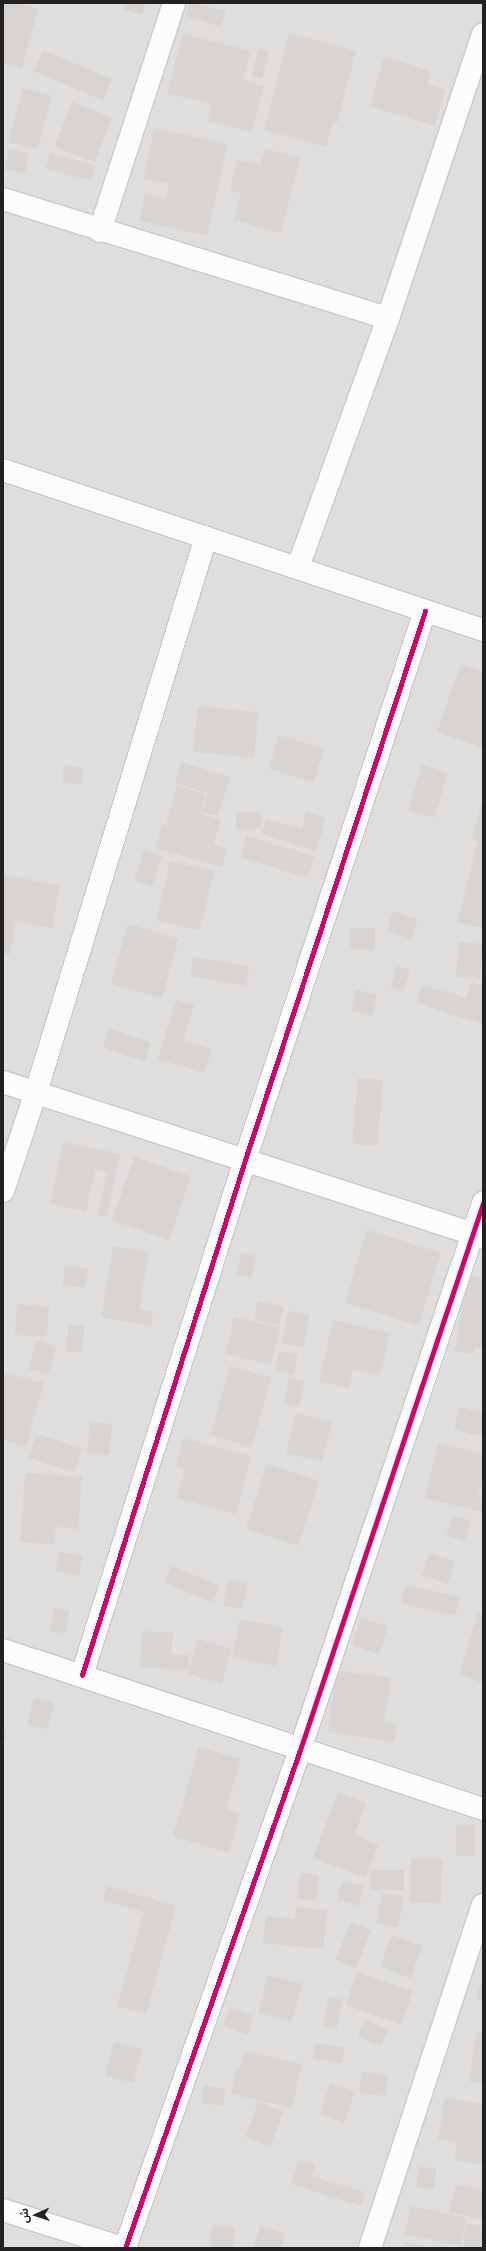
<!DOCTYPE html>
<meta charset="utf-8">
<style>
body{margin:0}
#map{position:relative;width:486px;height:2251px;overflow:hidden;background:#f0eeeb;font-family:"Noto Sans","Noto Sans Arabic",sans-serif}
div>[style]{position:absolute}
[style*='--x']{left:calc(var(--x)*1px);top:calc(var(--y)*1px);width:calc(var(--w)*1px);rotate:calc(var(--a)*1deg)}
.residential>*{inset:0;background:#dfdedc;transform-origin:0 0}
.building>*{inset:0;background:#d7d4d2;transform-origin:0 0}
.roads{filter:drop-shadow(1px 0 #c9c8c7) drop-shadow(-1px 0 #c9c8c7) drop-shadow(0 1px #c9c8c7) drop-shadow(0 -1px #c9c8c7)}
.minor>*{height:22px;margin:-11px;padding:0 11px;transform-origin:11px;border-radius:11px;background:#fdfcfc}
.cycleway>*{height:5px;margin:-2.5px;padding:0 2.5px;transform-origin:2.5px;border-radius:2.5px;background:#d6006c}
span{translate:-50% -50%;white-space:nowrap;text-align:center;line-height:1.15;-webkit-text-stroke:4px #fff;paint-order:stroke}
.frame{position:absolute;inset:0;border:4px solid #222;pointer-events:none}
.north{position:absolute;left:16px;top:2195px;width:40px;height:40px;-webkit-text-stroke:3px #fff;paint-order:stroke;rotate:267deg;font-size:11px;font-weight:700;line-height:16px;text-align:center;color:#222}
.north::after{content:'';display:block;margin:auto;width:14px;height:18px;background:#222;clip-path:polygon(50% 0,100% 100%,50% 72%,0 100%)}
</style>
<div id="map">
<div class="residential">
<i style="left:3px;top:3px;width:480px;height:2245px"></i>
</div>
<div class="building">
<i style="clip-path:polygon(3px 3px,15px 3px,38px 9px,22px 68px,3px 63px)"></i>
<i style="clip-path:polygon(125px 3px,146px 3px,142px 15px,123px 9px)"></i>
<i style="clip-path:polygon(190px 3px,226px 11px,221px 27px,186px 16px)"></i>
<i style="clip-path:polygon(289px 33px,356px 51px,337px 123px,333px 122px,326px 147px,264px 130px)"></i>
<i style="clip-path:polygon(183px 34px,251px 51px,243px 80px,264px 86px,252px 132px,208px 121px,212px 104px,167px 93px)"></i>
<i style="left:259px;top:49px;width:11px;height:28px;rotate:15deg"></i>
<i style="left:43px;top:50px;width:75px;height:23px;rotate:23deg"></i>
<i style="clip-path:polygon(384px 57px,431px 71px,428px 85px,446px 90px,435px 126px,370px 106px)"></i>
<i style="left:23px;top:88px;width:30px;height:56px;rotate:15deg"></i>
<i style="left:72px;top:102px;width:43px;height:48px;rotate:21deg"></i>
<i style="clip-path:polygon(155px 128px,228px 144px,207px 236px,139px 221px,145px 194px,166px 199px,169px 184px,143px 179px)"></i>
<i style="left:9px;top:149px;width:20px;height:21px;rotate:11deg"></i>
<i style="clip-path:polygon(265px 149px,300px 158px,281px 233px,234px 220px,241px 193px,230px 190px,237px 159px,260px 165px)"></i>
<i style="left:50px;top:153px;width:47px;height:16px;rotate:15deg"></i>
<i style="clip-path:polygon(461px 664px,483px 672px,483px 748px,437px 732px)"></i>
<i style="left:198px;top:706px;width:61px;height:46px;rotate:6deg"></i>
<i style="left:279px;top:735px;width:47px;height:35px;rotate:17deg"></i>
<i style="clip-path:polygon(181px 762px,230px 777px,218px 816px,202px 812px,208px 793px,175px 783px)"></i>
<i style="left:64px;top:765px;width:20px;height:17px;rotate:9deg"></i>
<i style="left:422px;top:765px;width:27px;height:47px;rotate:17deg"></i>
<i style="clip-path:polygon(177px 786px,205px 794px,200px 814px,221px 820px,213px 845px,227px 849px,222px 867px,155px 848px,162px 824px,166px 825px)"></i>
<i style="clip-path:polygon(481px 803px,483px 804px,483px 928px,457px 922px,478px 842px,472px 840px)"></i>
<i style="left:236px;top:812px;width:25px;height:17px"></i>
<i style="clip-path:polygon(306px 812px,326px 818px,316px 851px,261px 834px,266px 819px,302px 829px)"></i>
<i style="left:247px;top:836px;width:70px;height:22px;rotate:17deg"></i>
<i style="left:144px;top:850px;width:19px;height:32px;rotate:18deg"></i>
<i style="left:170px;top:861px;width:45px;height:61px;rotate:13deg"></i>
<i style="clip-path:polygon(3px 875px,60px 885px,52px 928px,16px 921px,10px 954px,3px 953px)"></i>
<i style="left:393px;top:911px;width:26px;height:21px;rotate:18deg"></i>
<i style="left:128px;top:924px;width:53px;height:62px;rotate:16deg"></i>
<i style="left:350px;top:928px;width:25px;height:22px"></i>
<i style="left:459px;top:942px;width:24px;height:35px;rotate:5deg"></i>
<i style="left:193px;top:957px;width:57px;height:20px;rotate:9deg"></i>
<i style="left:397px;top:966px;width:14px;height:22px;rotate:17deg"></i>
<i style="clip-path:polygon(471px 982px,483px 985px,483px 1024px,417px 1003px,422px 985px,466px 998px)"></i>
<i style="left:356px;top:990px;width:21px;height:22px;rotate:11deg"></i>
<i style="clip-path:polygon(176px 1000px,194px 1005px,183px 1041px,212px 1049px,204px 1073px,158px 1059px)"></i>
<i style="left:109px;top:1029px;width:44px;height:20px;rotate:18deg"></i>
<i style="left:358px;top:1078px;width:25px;height:66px;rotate:5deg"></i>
<i style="clip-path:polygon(63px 1142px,120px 1154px,107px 1217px,98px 1215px,107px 1172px,95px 1169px,86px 1211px,50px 1204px)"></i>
<i style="left:134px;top:1157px;width:60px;height:67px;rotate:19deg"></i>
<i style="left:367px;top:1230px;width:77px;height:76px;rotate:17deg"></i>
<i style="clip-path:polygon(113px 1246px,149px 1252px,139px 1309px,153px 1312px,151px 1326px,101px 1317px)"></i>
<i style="left:241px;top:1253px;width:15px;height:22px;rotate:11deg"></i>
<i style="left:65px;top:1266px;width:23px;height:19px;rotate:7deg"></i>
<i style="clip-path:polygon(466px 1275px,483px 1278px,483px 1349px,475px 1348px,473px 1354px,455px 1351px)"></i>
<i style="left:258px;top:1301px;width:26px;height:19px;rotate:13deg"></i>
<i style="left:17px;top:1304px;width:32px;height:31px;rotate:4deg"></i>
<i style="left:288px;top:1311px;width:22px;height:33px;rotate:10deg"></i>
<i style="left:234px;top:1317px;width:47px;height:38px;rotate:13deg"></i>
<i style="clip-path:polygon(333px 1320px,390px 1333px,380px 1375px,353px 1369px,349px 1388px,319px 1381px)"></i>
<i style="left:69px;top:1324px;width:16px;height:27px;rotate:7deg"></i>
<i style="left:37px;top:1340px;width:21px;height:30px;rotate:17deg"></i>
<i style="left:279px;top:1351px;width:19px;height:20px;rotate:12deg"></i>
<i style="left:230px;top:1366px;width:43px;height:72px;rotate:16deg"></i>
<i style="clip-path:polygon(6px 1373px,44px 1383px,26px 1447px,3px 1440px,3px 1384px)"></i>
<i style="left:289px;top:1378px;width:16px;height:26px;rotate:11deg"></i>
<i style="clip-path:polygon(460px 1407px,483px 1413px,483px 1437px,454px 1429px)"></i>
<i style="left:296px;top:1413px;width:37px;height:41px;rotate:14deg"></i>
<i style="left:90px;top:1422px;width:22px;height:31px;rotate:5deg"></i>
<i style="left:36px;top:1434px;width:48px;height:25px;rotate:17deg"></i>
<i style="clip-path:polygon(183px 1438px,251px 1456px,236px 1514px,177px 1498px,184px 1470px,176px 1467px)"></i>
<i style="clip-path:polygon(438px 1443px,483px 1454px,483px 1478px,478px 1497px,483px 1498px,483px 1512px,425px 1498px)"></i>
<i style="left:267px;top:1464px;width:55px;height:68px;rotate:18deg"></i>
<i style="clip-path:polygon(25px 1473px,82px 1477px,78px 1529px,56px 1527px,54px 1544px,20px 1542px)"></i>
<i style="left:453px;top:1515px;width:19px;height:21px;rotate:18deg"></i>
<i style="left:59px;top:1552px;width:24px;height:20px;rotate:9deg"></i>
<i style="left:429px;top:1553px;width:27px;height:24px;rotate:17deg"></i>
<i style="left:171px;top:1566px;width:52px;height:18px;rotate:22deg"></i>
<i style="left:229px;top:1579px;width:19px;height:27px;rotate:12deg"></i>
<i style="left:406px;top:1585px;width:55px;height:19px;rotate:13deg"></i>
<i style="left:54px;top:1608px;width:16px;height:23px;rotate:11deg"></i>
<i style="clip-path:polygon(478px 1613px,483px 1615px,483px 1683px,459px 1675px)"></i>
<i style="left:361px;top:1618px;width:28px;height:29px;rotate:17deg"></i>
<i style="left:240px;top:1619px;width:44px;height:39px;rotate:11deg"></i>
<i style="clip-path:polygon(142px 1631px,173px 1633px,171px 1654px,189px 1655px,188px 1670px,140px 1667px)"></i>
<i style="left:198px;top:1639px;width:35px;height:36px;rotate:16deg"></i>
<i style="clip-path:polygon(337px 1670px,391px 1678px,384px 1722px,397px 1724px,394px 1742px,328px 1732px)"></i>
<i style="left:34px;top:1698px;width:21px;height:27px;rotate:14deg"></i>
<i style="clip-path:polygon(3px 1730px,7px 1738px,3px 1740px)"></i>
<i style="clip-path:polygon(199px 1747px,241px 1759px,226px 1809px,240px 1813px,229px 1853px,173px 1836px)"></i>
<i style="clip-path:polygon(338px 1792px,366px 1803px,354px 1835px,378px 1845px,366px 1878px,313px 1858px)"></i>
<i style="left:456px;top:1825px;width:19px;height:31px"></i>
<i style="left:411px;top:1858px;width:31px;height:44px;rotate:2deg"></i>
<i style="left:404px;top:1870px;width:20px;height:34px;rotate:90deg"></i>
<i style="left:300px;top:1873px;width:19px;height:26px;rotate:6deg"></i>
<i style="left:342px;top:1881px;width:22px;height:20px;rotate:13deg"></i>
<i style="clip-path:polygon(107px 1886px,176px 1906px,146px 2014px,117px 2006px,144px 1912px,103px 1900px)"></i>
<i style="left:382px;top:1893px;width:22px;height:31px;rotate:10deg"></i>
<i style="clip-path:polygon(296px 1907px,327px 1910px,323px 1949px,263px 1943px,266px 1916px,295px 1919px)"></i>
<i style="left:351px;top:1922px;width:22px;height:41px;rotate:22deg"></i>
<i style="left:392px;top:1935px;width:32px;height:34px;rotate:20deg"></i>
<i style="left:357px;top:1972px;width:59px;height:35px;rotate:19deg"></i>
<i style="left:268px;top:1975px;width:35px;height:39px;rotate:15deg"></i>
<i style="clip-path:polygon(483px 1975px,483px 2001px,476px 1999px)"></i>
<i style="left:329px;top:1997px;width:14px;height:29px;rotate:12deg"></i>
<i style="left:229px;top:2008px;width:26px;height:19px;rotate:18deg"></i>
<i style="left:365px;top:2020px;width:25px;height:18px;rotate:23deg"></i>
<i style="clip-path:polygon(477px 2032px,483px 2033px,483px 2084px,469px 2081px)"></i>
<i style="left:114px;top:2042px;width:29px;height:35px;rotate:14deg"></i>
<i style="left:315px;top:2043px;width:30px;height:16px;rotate:8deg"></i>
<i style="clip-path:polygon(245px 2051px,302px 2064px,292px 2108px,231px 2094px,237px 2069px,240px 2069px)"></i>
<i style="left:362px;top:2072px;width:26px;height:21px;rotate:7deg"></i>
<i style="left:330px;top:2083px;width:26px;height:33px;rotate:18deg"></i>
<i style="left:204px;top:2086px;width:22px;height:17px;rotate:8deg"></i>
<i style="clip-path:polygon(445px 2098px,483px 2104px,483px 2165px,454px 2160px,457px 2142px,438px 2139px)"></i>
<i style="left:258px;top:2102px;width:27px;height:37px;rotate:20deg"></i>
<i style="clip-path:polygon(299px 2160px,315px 2165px,311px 2176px,365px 2192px,361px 2206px,291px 2184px)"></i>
<i style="left:418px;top:2167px;width:18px;height:21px;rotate:3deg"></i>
<i style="clip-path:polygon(456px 2184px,483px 2190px,483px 2220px,449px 2212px)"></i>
<i style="left:411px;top:2206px;width:57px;height:29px;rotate:12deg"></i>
<i style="clip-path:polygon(466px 2224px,483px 2226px,483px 2248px,463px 2248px)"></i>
<i style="left:213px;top:2225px;width:22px;height:22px;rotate:8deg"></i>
<i style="clip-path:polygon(260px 2226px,285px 2234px,281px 2248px,254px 2248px)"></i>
<i style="clip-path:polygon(405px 2242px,426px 2247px,426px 2248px,404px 2248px)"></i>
</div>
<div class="roads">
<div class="minor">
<i style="--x:3;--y:199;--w:403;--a:17.2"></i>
<i style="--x:100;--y:231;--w:240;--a:-72"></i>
<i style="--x:3;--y:470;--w:506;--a:18.43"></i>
<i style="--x:298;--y:567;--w:265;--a:-70.1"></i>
<i style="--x:388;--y:318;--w:299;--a:-71.5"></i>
<i style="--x:3;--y:1082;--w:504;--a:17.9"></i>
<i style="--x:3;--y:1191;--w:104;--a:-71.6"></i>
<i style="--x:36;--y:1092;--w:580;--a:-72.97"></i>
<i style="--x:3;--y:1650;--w:506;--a:18.33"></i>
<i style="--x:82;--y:1675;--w:540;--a:-72.44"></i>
<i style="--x:245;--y:1160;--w:578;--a:-71.85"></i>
<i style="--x:3;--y:2210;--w:126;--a:17.6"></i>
<i style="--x:125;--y:2248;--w:528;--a:-70.64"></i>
<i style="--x:300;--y:1750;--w:577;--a:-71.5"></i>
<i style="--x:370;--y:2248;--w:361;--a:-71.8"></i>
</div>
</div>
<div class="cycleway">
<i style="--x:82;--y:1675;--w:540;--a:-72.44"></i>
<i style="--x:245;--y:1160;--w:578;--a:-71.85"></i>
<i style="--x:125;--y:2248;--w:528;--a:-70.64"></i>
<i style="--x:300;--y:1750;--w:577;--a:-71.5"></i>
</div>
<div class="frame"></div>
<div class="north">ش</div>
</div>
